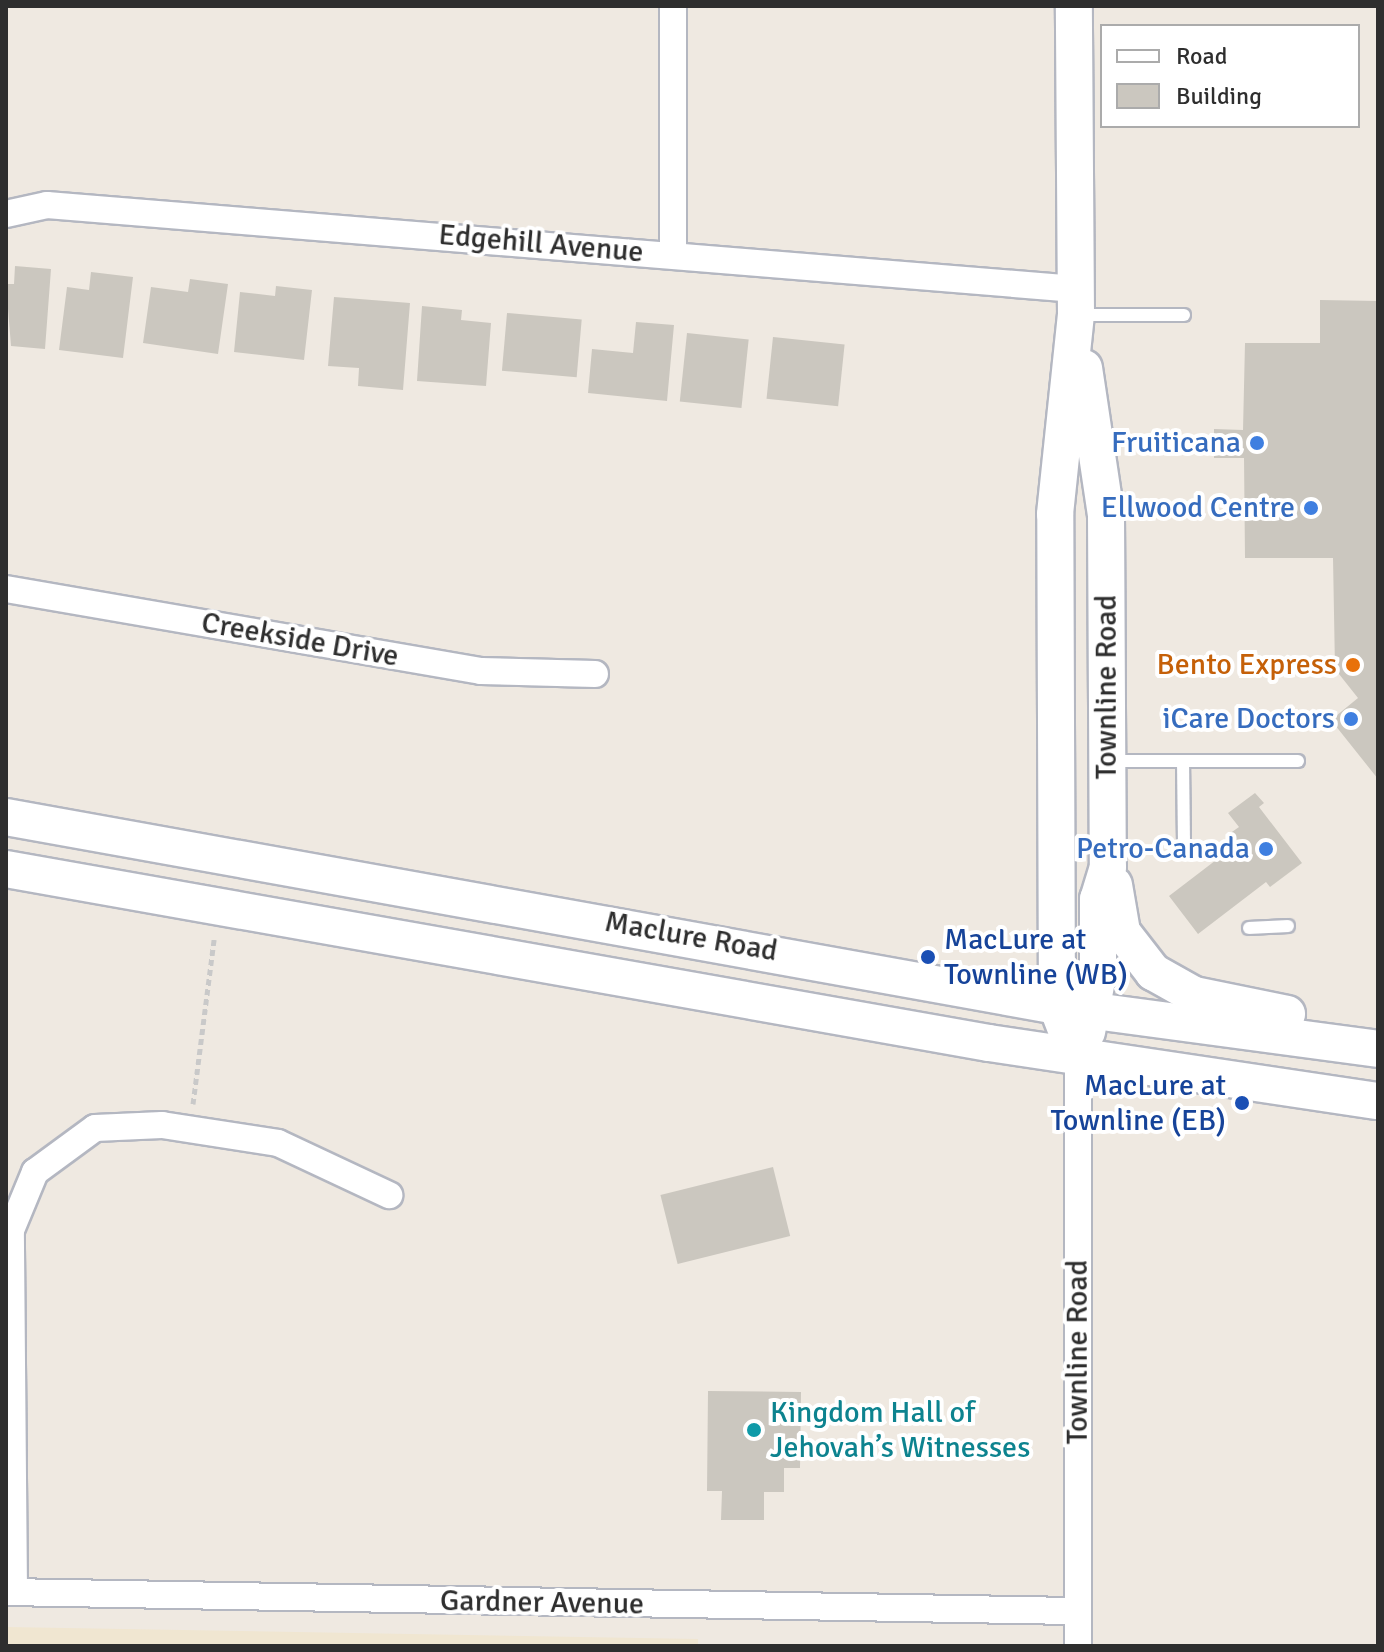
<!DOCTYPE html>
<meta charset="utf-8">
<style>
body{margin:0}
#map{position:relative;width:1384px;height:1652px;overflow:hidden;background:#efe9e1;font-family:Signika,sans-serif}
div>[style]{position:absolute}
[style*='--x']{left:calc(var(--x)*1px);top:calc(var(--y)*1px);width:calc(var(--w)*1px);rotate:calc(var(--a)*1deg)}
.education>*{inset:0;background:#f0e6d1}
.building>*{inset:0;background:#cbc7bf;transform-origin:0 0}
.path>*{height:5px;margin-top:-2.5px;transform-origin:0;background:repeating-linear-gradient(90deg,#c9c9c9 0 6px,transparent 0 10px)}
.roads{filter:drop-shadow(2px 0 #b4b7c1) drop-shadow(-2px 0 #b4b7c1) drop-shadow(0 2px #b4b7c1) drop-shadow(0 -2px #b4b7c1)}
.lane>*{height:12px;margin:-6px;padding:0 6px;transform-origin:6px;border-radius:6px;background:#fff}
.street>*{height:26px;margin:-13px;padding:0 13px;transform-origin:13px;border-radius:13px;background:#fff}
.secondary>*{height:36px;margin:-18px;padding:0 18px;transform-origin:18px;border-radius:18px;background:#fff}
.dots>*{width:22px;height:22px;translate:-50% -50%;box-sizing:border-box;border:4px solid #fff;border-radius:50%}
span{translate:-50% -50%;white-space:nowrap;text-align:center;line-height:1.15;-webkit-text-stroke:8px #fff;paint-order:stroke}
.street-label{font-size:30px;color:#2e2e2e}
.shop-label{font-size:30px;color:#366cbe}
.right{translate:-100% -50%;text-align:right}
.food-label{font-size:30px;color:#c56008}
.transit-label{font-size:30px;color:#164399}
.left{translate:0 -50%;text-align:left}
.culture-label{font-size:30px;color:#0d838f}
.frame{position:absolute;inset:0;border:8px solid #2e2e2e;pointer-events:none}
.legend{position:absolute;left:1100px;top:24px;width:260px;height:104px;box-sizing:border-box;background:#fff;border:2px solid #ababab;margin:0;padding:10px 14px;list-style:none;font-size:24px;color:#2e2e2e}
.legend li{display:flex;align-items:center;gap:16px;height:40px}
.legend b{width:40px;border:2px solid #ababab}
</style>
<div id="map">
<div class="education">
<i style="clip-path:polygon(6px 1627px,698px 1639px,698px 1646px,6px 1646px)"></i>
</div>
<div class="building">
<i style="clip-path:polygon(15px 266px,51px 269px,45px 349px,11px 346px,6px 284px,14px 284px)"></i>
<i style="clip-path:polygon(91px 272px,133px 277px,123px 358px,59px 350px,67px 287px,89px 290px)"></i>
<i style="clip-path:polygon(190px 279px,228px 284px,218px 354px,143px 343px,151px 287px,188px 292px)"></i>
<i style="clip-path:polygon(276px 286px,312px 290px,304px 360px,234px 352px,240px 292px,275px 296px)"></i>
<i style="clip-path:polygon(334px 297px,410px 303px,403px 390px,358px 386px,359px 368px,328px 366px)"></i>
<i style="clip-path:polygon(1320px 300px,1378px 301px,1378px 779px,1331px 720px,1358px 698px,1335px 669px,1333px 558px,1245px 558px,1244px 458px,1214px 458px,1214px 429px,1243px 430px,1245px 343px,1320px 343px)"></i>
<i style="clip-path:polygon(422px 306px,462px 310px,461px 320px,491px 323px,486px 386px,417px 381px)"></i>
<i style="left:507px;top:313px;width:75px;height:58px;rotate:5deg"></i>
<i style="clip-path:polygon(636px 322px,674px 325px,667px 401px,588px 393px,592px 349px,633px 353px)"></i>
<i style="left:687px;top:333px;width:62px;height:69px;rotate:6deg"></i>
<i style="left:773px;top:337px;width:72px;height:62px;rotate:6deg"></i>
<i style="clip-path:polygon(1255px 793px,1264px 803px,1259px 807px,1302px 863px,1270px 887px,1266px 882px,1198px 934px,1169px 896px,1237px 844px,1229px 834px,1239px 827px,1228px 813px)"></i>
<i style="left:773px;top:1167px;width:71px;height:116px;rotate:76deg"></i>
<i style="clip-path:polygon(708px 1391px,801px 1392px,800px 1468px,784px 1468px,784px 1492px,764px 1492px,764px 1520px,721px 1520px,722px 1491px,707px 1491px)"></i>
</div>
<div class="path">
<i style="--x:193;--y:1104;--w:166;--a:-82.7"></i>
</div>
<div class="roads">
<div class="lane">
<i style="--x:1079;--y:315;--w:105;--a:0"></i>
<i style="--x:1110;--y:761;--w:188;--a:0"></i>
<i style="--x:1183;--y:761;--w:83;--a:89.3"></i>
<i style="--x:1249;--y:928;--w:39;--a:-3"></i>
</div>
<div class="street">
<i style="--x:6;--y:214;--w:42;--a:-12.4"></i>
<i style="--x:47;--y:205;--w:1032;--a:4.67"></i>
<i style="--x:673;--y:254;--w:248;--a:-90"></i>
<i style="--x:6;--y:589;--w:482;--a:9.8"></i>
<i style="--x:481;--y:671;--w:114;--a:1.5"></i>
<i style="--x:6;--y:1592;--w:1072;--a:1.02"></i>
<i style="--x:14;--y:1592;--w:362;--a:-90.5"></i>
<i style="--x:11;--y:1230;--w:63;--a:-67.5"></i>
<i style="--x:35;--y:1172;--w:74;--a:-36.3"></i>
<i style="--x:95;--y:1128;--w:67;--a:-2.6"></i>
<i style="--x:162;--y:1125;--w:117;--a:8.8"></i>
<i style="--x:278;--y:1143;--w:123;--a:25.1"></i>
<i style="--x:1078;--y:1646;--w:588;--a:-90"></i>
</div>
<div class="secondary">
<i style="--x:1084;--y:368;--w:149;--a:81.5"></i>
<i style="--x:1106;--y:515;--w:352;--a:89.7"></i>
<i style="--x:1108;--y:867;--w:34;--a:107"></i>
<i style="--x:1098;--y:899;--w:76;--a:90"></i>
<i style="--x:1098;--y:975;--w:58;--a:100.9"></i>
<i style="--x:6;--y:817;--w:1068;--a:10.19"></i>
<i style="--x:1057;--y:1006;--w:324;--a:7.6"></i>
<i style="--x:6;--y:869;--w:998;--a:10.04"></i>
<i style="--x:989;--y:1043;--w:393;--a:8.5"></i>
<i style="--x:1114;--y:885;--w:48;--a:80.3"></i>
<i style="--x:1122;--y:932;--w:51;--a:52.2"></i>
<i style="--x:1153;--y:972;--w:47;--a:29.3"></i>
<i style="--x:1194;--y:995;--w:95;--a:11.5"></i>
<i style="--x:1065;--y:1027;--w:22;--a:-111"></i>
<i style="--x:1057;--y:1006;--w:492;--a:-90.2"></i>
<i style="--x:1055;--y:514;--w:200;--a:-84"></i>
<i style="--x:1076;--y:315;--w:309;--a:-90.4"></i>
</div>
</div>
<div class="dots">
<i style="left:1257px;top:443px;background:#3f7fe0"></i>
<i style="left:1311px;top:508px;background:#3f7fe0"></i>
<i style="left:1353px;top:665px;background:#e8710a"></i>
<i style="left:1351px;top:719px;background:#3f7fe0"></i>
<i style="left:1266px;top:849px;background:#3f7fe0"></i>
<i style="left:928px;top:957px;background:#1a4fb4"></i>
<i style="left:1242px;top:1103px;background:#1a4fb4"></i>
<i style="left:754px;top:1430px;background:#0f9aa8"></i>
</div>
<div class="street-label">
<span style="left:541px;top:244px;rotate:5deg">Edgehill Avenue</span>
<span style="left:300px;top:640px;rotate:10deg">Creekside Drive</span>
<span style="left:1107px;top:687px;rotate:-90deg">Townline Road</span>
<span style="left:691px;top:937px;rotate:10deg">Maclure Road</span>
<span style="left:1078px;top:1352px;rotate:-90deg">Townline Road</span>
<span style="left:542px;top:1603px;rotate:1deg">Gardner Avenue</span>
</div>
<div class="shop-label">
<span class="right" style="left:1241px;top:443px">Fruiticana</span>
<span class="right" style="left:1295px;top:508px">Ellwood Centre</span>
<span class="right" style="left:1335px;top:719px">iCare Doctors</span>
<span class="right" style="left:1250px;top:849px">Petro-Canada</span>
</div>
<div class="food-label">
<span class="right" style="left:1337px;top:665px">Bento Express</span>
</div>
<div class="transit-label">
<span class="left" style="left:944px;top:957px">MacLure at<br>Townline (WB)</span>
<span class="right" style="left:1226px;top:1103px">MacLure at<br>Townline (EB)</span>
</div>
<div class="culture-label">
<span class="left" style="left:770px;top:1430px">Kingdom Hall of<br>Jehovah’s Witnesses</span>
</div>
<div class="frame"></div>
<ul class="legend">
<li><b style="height:10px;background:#fff"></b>Road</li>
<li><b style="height:22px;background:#cbc7bf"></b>Building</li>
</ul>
</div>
